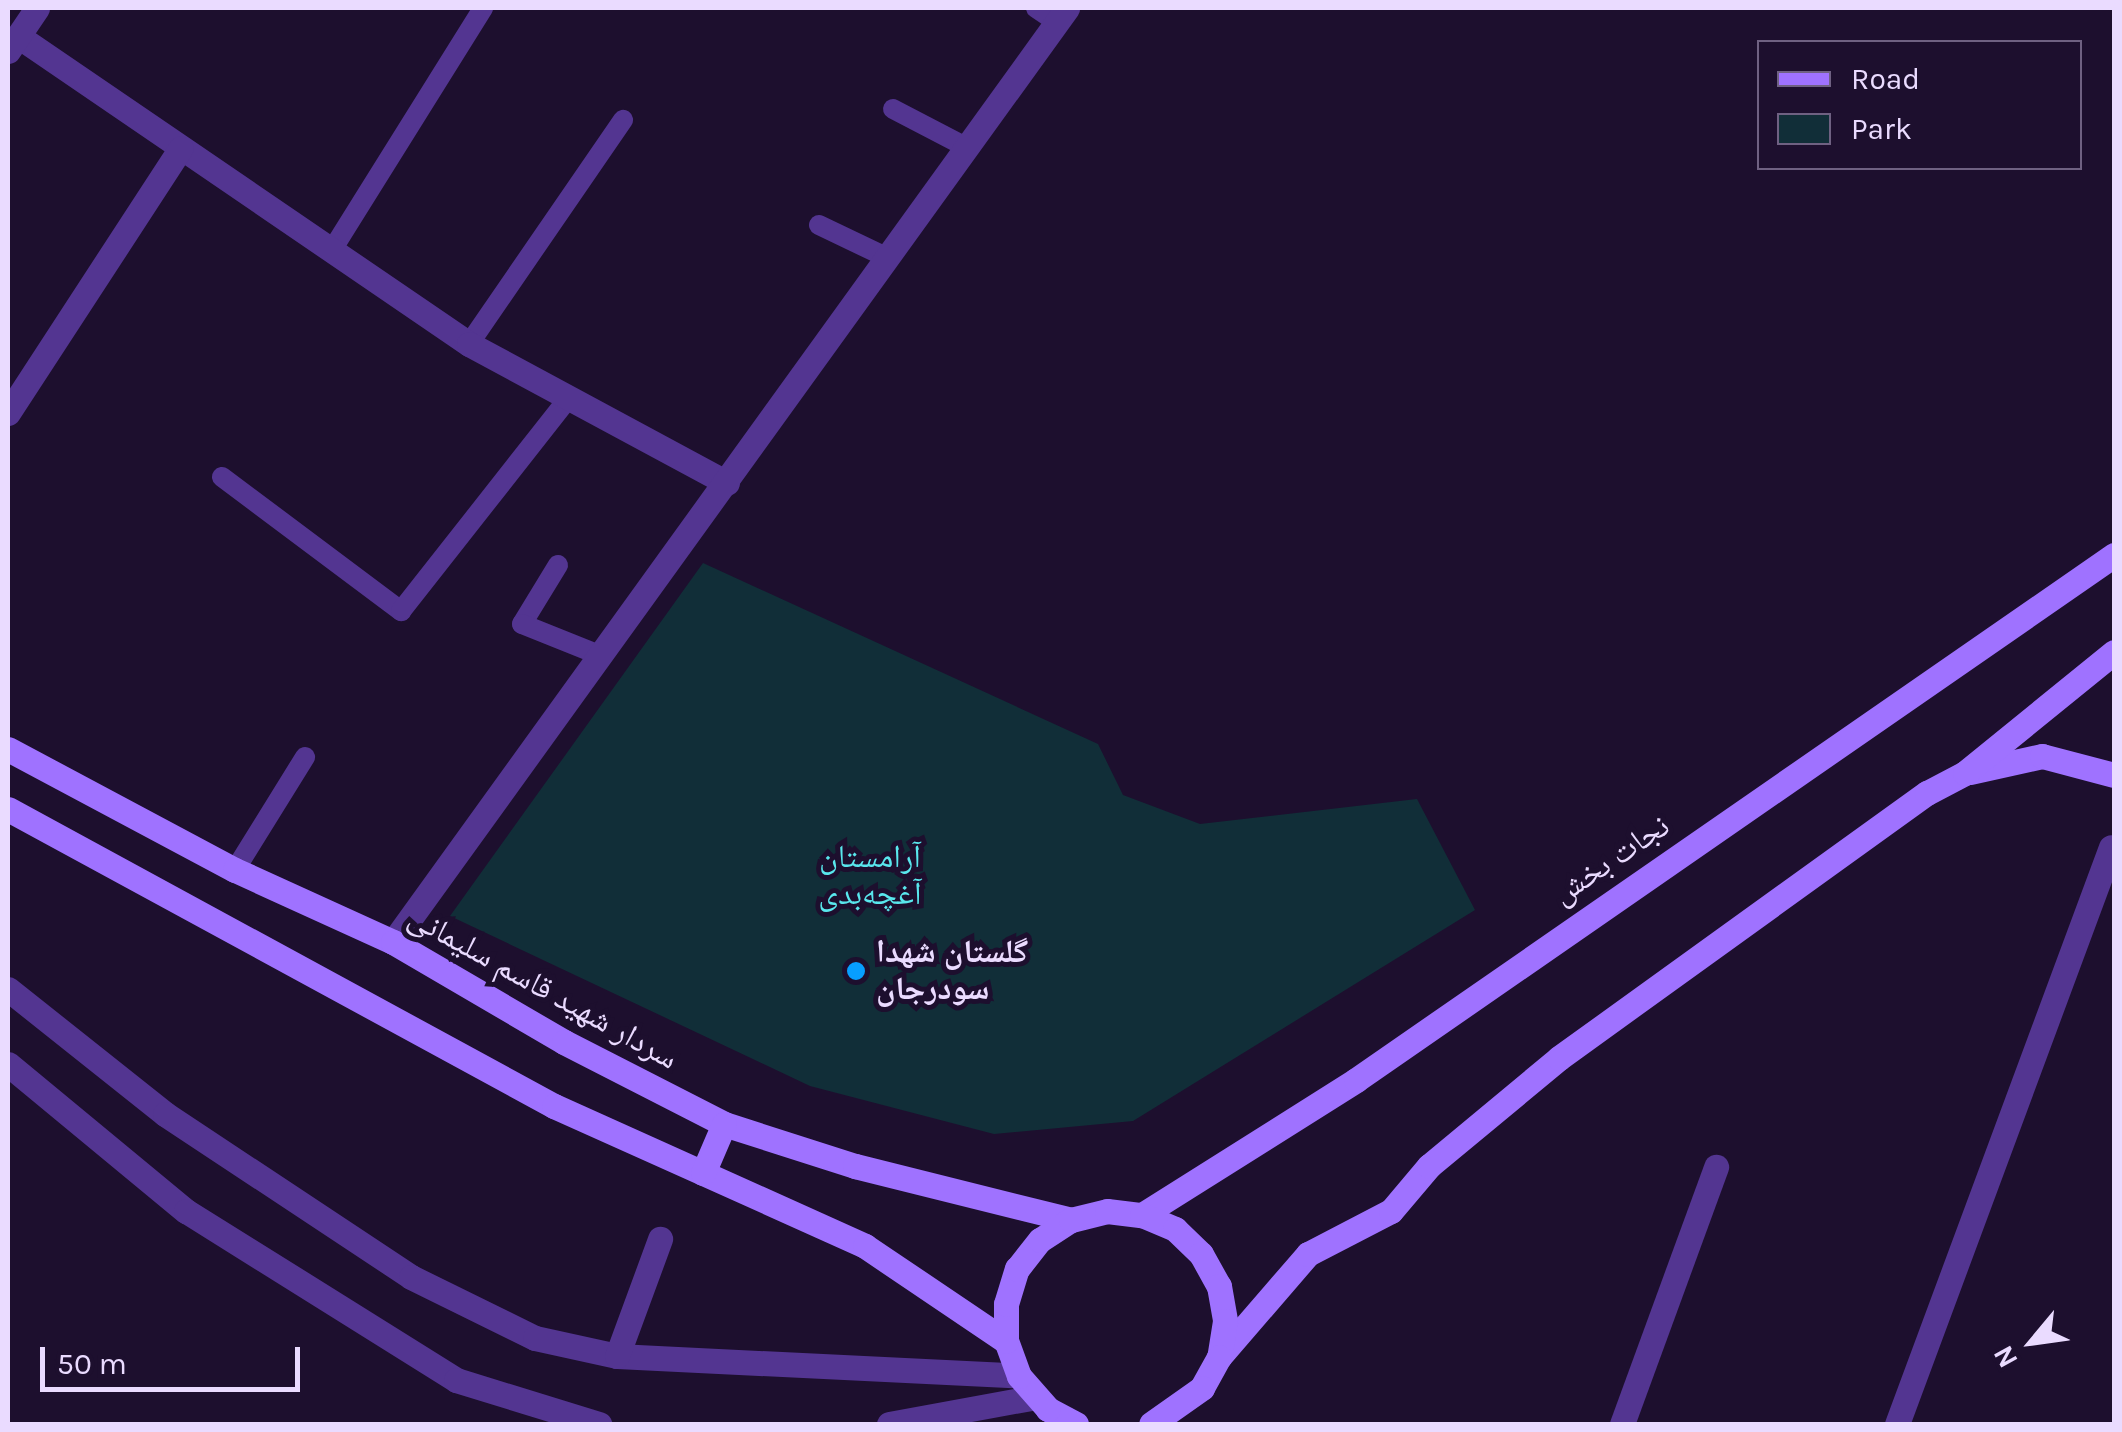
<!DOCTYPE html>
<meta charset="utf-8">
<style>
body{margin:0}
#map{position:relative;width:2122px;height:1432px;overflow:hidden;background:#1d0f2e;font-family:Karla,"Noto Naskh Arabic",sans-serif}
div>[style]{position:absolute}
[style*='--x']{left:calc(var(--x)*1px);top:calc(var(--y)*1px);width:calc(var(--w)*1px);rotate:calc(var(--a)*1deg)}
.green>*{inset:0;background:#112e38}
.lane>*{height:20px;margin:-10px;padding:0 10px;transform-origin:10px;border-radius:10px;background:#533591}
.street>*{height:25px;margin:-12.5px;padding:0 12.5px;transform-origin:12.5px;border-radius:12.5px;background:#533591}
.secondary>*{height:25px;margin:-12.5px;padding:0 12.5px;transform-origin:12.5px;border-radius:12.5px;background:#9f72ff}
.dots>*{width:28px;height:28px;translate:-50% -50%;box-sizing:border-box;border:5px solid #1d0f2e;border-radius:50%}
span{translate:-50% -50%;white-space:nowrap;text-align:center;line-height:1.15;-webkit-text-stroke:10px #1d0f2e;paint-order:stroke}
.park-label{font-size:32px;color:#59e7ed}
.street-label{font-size:32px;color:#eadbff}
.poi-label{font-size:32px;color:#eadbff;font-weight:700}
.left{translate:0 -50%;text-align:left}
.frame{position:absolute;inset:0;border:10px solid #eadbff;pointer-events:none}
.legend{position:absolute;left:1757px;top:40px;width:325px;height:130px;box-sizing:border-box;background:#1d0f2e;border:2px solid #6f6182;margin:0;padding:12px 18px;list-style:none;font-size:30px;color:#eadbff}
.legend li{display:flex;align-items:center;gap:20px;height:50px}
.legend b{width:50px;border:2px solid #6f6182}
.north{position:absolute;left:1982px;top:1292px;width:100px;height:100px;-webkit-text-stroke:8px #1d0f2e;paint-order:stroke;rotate:241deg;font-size:28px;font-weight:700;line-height:40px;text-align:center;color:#eadbff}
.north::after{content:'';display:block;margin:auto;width:35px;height:45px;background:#eadbff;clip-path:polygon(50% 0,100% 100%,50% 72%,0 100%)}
.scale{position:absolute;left:40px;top:1347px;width:260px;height:45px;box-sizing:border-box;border:5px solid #eadbff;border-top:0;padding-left:12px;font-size:30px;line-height:35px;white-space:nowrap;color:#eadbff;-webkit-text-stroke:8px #1d0f2e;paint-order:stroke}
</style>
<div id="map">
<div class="green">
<i style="clip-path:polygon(703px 563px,1098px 744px,1123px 795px,1200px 824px,1417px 799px,1475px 910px,1133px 1121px,994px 1134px,810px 1086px,450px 916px)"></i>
</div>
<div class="lane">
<i style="--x:1036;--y:8;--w:25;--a:34"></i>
<i style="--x:893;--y:109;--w:85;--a:27.5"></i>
<i style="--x:819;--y:225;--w:76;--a:25.6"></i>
<i style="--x:332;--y:250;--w:285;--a:-58"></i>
<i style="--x:469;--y:344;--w:272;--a:-55.5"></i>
<i style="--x:222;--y:477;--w:224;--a:36.8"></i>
<i style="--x:401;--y:611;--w:267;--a:-51.8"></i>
<i style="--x:558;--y:565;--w:69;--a:121.4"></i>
<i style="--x:522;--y:624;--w:86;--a:21.8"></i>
<i style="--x:235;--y:870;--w:133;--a:-58.2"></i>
</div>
<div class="street">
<i style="--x:18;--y:36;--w:546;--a:34.33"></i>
<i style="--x:469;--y:344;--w:293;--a:28.3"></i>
<i style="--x:8;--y:51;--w:52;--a:-56"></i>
<i style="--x:8;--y:413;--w:316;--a:-56.9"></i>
<i style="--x:393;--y:942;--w:1152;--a:-54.18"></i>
<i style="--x:8;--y:989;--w:201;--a:38.5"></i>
<i style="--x:165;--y:1114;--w:295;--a:33.5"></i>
<i style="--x:411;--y:1277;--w:138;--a:26.2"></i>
<i style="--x:535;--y:1338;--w:84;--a:12.4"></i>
<i style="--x:617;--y:1356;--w:402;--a:2.8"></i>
<i style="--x:8;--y:1064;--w:231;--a:39.6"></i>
<i style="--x:186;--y:1211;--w:319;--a:32"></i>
<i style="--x:456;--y:1380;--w:150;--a:17.1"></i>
<i style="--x:617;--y:1356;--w:125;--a:-69.8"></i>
<i style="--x:889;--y:1424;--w:149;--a:-10.4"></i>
<i style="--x:1622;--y:1424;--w:274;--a:-69.9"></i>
<i style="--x:1897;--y:1424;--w:615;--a:-69.65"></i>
</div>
<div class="secondary">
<i style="--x:8;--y:749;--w:257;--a:28.1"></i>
<i style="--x:235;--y:870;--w:174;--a:24.5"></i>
<i style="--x:393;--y:942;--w:198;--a:30.3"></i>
<i style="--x:564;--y:1042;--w:180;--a:27.1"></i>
<i style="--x:724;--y:1124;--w:138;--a:17.8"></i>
<i style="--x:855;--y:1166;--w:223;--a:14"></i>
<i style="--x:1970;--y:772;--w:74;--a:-12.5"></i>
<i style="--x:2042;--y:756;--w:74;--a:14.8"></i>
<i style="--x:8;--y:809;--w:622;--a:28.54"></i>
<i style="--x:554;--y:1106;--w:341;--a:24.2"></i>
<i style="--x:865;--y:1246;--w:170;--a:34"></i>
<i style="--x:703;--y:1173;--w:53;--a:-66.8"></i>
<i style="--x:1142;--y:1215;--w:253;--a:-32.2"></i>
<i style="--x:1356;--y:1080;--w:922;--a:-34.71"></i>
<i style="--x:1219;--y:1357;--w:136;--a:-49.2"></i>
<i style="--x:1308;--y:1254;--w:93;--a:-27.4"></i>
<i style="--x:1391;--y:1211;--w:59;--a:-49.8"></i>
<i style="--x:1429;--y:1166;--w:169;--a:-39.7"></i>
<i style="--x:1559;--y:1058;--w:453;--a:-35.8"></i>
<i style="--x:1927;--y:793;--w:43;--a:-27.8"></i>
<i style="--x:1965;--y:773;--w:192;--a:-39.1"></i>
<i style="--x:1076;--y:1424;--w:32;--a:-152"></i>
<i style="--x:1048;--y:1409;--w:44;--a:-131.3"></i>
<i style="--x:1019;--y:1376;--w:37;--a:-110"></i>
<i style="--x:1006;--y:1341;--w:37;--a:-90"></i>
<i style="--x:1006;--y:1304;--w:37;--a:-73"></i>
<i style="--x:1017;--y:1269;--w:37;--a:-52"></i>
<i style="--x:1040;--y:1240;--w:37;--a:-33"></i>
<i style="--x:1071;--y:1220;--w:37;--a:-14"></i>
<i style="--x:1107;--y:1211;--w:35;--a:7"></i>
<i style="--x:1142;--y:1215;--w:36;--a:23"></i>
<i style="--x:1175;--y:1229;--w:36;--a:44"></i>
<i style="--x:1201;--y:1254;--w:37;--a:61"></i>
<i style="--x:1219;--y:1286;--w:36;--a:80"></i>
<i style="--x:1225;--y:1321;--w:36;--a:99"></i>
<i style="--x:1219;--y:1357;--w:35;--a:119"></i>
<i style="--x:1202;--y:1388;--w:62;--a:144.8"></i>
</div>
<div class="dots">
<i style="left:856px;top:971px;background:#079eff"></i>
</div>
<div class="park-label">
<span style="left:870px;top:876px">آرامستان<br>آغچه‌بدی</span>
</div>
<div class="street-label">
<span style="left:1611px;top:860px;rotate:-34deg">نجات بخش</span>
<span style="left:543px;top:988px;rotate:29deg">سردار شهید قاسم سلیمانی</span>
</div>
<div class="poi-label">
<span class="left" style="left:876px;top:971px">گلستان شهدا<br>سودرجان</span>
</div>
<div class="frame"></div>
<ul class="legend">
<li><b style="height:12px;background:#9f72ff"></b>Road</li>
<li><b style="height:28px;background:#112e38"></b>Park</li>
</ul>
<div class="north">N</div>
<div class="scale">50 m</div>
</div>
